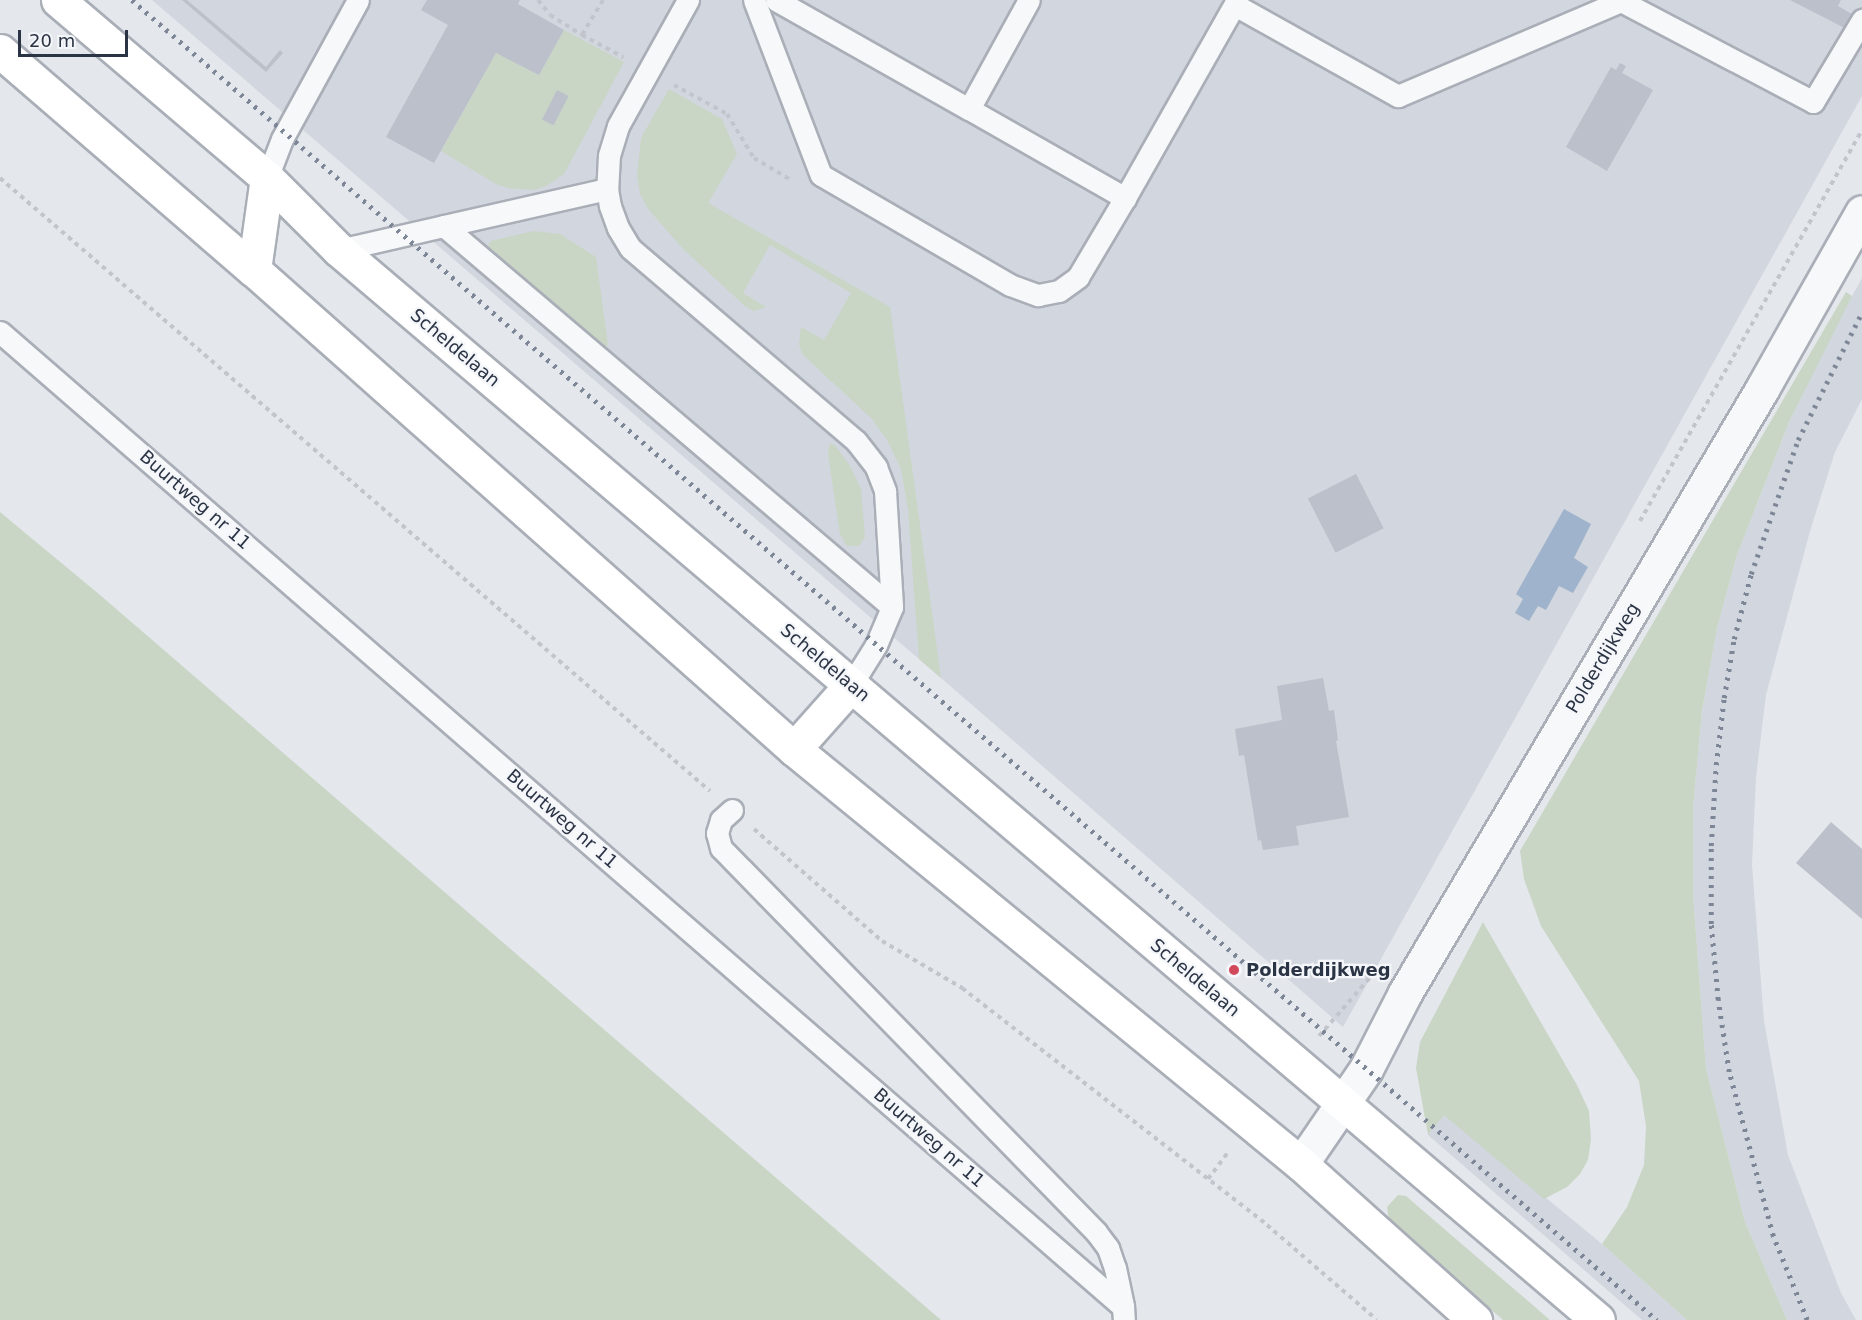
<!DOCTYPE html>
<style>
body{margin:0}
#map{position:relative;width:1862px;height:1320px;overflow:hidden;background:#e4e7ec;font-family:"DejaVu Sans",sans-serif}
div>[style]{position:absolute}
[style*='--x']{left:calc(var(--x)*1px);top:calc(var(--y)*1px);width:calc(var(--w)*1px);rotate:calc(var(--a)*1deg)}
.built>*{inset:0;background:#d2d6de}
.green>*{inset:0;background:#c9d6c5}
.water>*{inset:0;background:#9fb4cc}
.building>*{inset:0;background:#bbc0ca;transform-origin:0 0}
.path>*{height:4px;margin-top:-2px;transform-origin:0;background:repeating-linear-gradient(90deg,#c2c5cb 0 4.5px,transparent 0 9px)}
.roads{filter:drop-shadow(2px 0 #a9aeb7) drop-shadow(-2px 0 #a9aeb7) drop-shadow(0 2px #a9aeb7) drop-shadow(0 -2px #a9aeb7)}
.service>*{height:21px;margin:-10.5px;padding:0 10.5px;transform-origin:10.5px;border-radius:10.5px;background:#f7f8fa}
.minor>*{height:33px;margin:-16.5px;padding:0 16.5px;transform-origin:16.5px;border-radius:16.5px;background:#f7f8fa}
.primary>*{height:33px;margin:-16.5px;padding:0 16.5px;transform-origin:16.5px;border-radius:16.5px;background:#fff}
.rail>*{height:4.5px;margin-top:-2.25px;transform-origin:0;background:repeating-linear-gradient(90deg,#7d8696 0 3px,transparent 0 9px)}
.dots>*{width:16px;height:16px;translate:-50% -50%;box-sizing:border-box;border:3px solid #f4f6f9;border-radius:50%}
span{translate:-50% -50%;white-space:nowrap;text-align:center;line-height:1.15;-webkit-text-stroke:4.5px #f4f6f9;paint-order:stroke}
.street-label{font-size:18px;color:#2b3445}
.poi-label{font-size:18px;color:#2b3445;font-weight:700}
.left{translate:0 -50%;text-align:left}
.scale{position:absolute;left:18px;top:30px;width:110px;height:27px;box-sizing:border-box;border:3px solid #2b3445;border-top:0;padding-left:8px;font-size:18px;line-height:21px;white-space:nowrap;color:#2b3445;-webkit-text-stroke:4px #f4f6f9;paint-order:stroke}
</style>
<div id="map">
<div class="built">
<i style="clip-path:polygon(152px 0,1862px 0,1862px 96px,1343px 1027px,941px 678px)"></i>
<i style="clip-path:polygon(1862px 278px,1862px 399px,1835px 452px,1810px 531px,1766px 695px,1756px 777px,1752px 865px,1764px 1021px,1788px 1155px,1841px 1293px,1856px 1320px,1787px 1320px,1745px 1222px,1706px 1069px,1693px 894px,1693px 808px,1702px 711px,1717px 628px,1737px 555px,1789px 422px,1834px 329px)"></i>
<i style="clip-path:polygon(1444px 1114px,1602px 1244px,1687px 1320px,1642px 1320px,1428px 1135px)"></i>
</div>
<div class="green">
<i style="clip-path:polygon(564px 30px,624px 62px,564px 174px,546px 186px,534px 190px,508px 188px,496px 184px,441px 151px,496px 53px,539px 75px)"></i>
<i style="clip-path:polygon(669px 89px,722px 119px,737px 154px,708px 203px,890px 307px,941px 678px,919px 659px,908px 509px,901px 469px,887px 440px,872px 419px,802px 354px,799px 344px,801px 327px,824px 340px,851px 293px,770px 245px,743px 293px,766px 307px,754px 311px,745px 306px,683px 249px,649px 210px,640px 194px,637px 175px,641px 138px)"></i>
<i style="clip-path:polygon(533px 231px,560px 234px,596px 257px,608px 345px,603px 348px,600px 345px,488px 246px,491px 241px)"></i>
<i style="clip-path:polygon(1846px 292px,1852px 296px,1789px 422px,1737px 555px,1717px 628px,1702px 711px,1693px 808px,1693px 894px,1706px 1069px,1745px 1222px,1787px 1320px,1687px 1320px,1602px 1244px,1627px 1207px,1644px 1165px,1646px 1126px,1639px 1081px,1541px 926px,1524px 879px,1520px 851px)"></i>
<i style="clip-path:polygon(834px 444px,850px 466px,861px 489px,865px 537px,859px 546px,847px 546px,840px 534px,828px 454px,829px 445px)"></i>
<i style="clip-path:polygon(0 512px,100px 595px,941px 1320px,0 1320px)"></i>
<i style="clip-path:polygon(1483px 922px,1577px 1085px,1589px 1111px,1591px 1139px,1588px 1160px,1580px 1174px,1567px 1187px,1544px 1199px,1444px 1115px,1428px 1135px,1416px 1068px,1420px 1042px)"></i>
<i style="clip-path:polygon(1398px 1195px,1406px 1196px,1550px 1320px,1503px 1320px,1389px 1221px,1387px 1207px)"></i>
</div>
<div class="water">
<i style="clip-path:polygon(1564px 509px,1591px 524px,1574px 558px,1588px 567px,1573px 593px,1559px 586px,1546px 610px,1538px 606px,1529px 621px,1515px 613px,1523px 599px,1516px 594px)"></i>
</div>
<div class="building">
<i style="clip-path:polygon(182px 0,187px 0,266px 67px,280px 50px,283px 53px,266px 72px)"></i>
<i style="clip-path:polygon(427px 0,520px 0,518px 4px,564px 30px,539px 75px,496px 53px,434px 163px,386px 137px,448px 25px,421px 10px)"></i>
<i style="clip-path:polygon(1790px 0,1841px 0,1838px 6px,1862px 20px,1862px 37px)"></i>
<i style="clip-path:polygon(1620px 63px,1626px 66px,1622px 73px,1653px 90px,1607px 171px,1566px 147px,1611px 67px,1616px 70px)"></i>
<i style="left:557px;top:90px;width:13px;height:33px;rotate:27deg"></i>
<i style="left:1356px;top:474px;width:61px;height:54px;rotate:63deg"></i>
<i style="clip-path:polygon(1323px 678px,1329px 711px,1334px 710px,1338px 740px,1336px 741px,1349px 817px,1296px 826px,1299px 845px,1263px 850px,1261px 840px,1258px 841px,1244px 755px,1239px 756px,1235px 729px,1282px 720px,1277px 686px)"></i>
<i style="clip-path:polygon(1831px 822px,1862px 849px,1862px 919px,1796px 863px)"></i>
</div>
<div class="path">
<i style="--x:538;--y:0;--w:19;--a:51"></i>
<i style="--x:550;--y:15;--w:38;--a:32"></i>
<i style="--x:603;--y:0;--w:41;--a:121"></i>
<i style="--x:582;--y:35;--w:47;--a:28.2"></i>
<i style="--x:674;--y:85;--w:60;--a:28.7"></i>
<i style="--x:727;--y:114;--w:52;--a:58.5"></i>
<i style="--x:754;--y:158;--w:43;--a:30.7"></i>
<i style="--x:0;--y:178;--w:938;--a:40.81"></i>
<i style="--x:1640;--y:521;--w:449;--a:-60.4"></i>
<i style="--x:754;--y:829;--w:170;--a:41.2"></i>
<i style="--x:882;--y:941;--w:93;--a:30.4"></i>
<i style="--x:962;--y:988;--w:386;--a:37.8"></i>
<i style="--x:1267;--y:1225;--w:145;--a:40.8"></i>
<i style="--x:1319;--y:1036;--w:82;--a:-48.9"></i>
<i style="--x:1208;--y:1179;--w:35;--a:-53"></i>
</div>
<div class="roads">
<div class="service">
<i style="--x:688;--y:0;--w:144;--a:119.1"></i>
<i style="--x:618;--y:126;--w:30;--a:107"></i>
<i style="--x:609;--y:155;--w:34;--a:93"></i>
<i style="--x:607;--y:189;--w:17;--a:80"></i>
<i style="--x:610;--y:206;--w:23;--a:70"></i>
<i style="--x:618;--y:228;--w:23;--a:59"></i>
<i style="--x:630;--y:248;--w:297;--a:40.5"></i>
<i style="--x:856;--y:441;--w:33;--a:52"></i>
<i style="--x:876;--y:467;--w:26;--a:69"></i>
<i style="--x:885;--y:491;--w:116;--a:86.5"></i>
<i style="--x:892;--y:607;--w:41;--a:112.8"></i>
<i style="--x:876;--y:645;--w:47;--a:122"></i>
<i style="--x:754;--y:0;--w:187;--a:69.1"></i>
<i style="--x:821;--y:175;--w:219;--a:30.2"></i>
<i style="--x:1010;--y:285;--w:30;--a:20"></i>
<i style="--x:1038;--y:295;--w:21;--a:-11"></i>
<i style="--x:1059;--y:291;--w:24;--a:-36"></i>
<i style="--x:1078;--y:277;--w:92;--a:-59.3"></i>
<i style="--x:776;--y:0;--w:222;--a:29.5"></i>
<i style="--x:969;--y:109;--w:124;--a:-61.2"></i>
<i style="--x:1235;--y:5;--w:187;--a:29.2"></i>
<i style="--x:1398;--y:96;--w:242;--a:-23.1"></i>
<i style="--x:1621;--y:1;--w:217;--a:27.7"></i>
<i style="--x:1813;--y:102;--w:96;--a:-59.1"></i>
<i style="--x:969;--y:109;--w:180;--a:29.7"></i>
<i style="--x:1125;--y:198;--w:227;--a:-60.5"></i>
<i style="--x:267;--y:178;--w:42;--a:-69"></i>
<i style="--x:282;--y:139;--w:158;--a:-61.3"></i>
<i style="--x:444;--y:226;--w:167;--a:-12.8"></i>
<i style="--x:339;--y:250;--w:108;--a:-12.9"></i>
<i style="--x:444;--y:226;--w:588;--a:40.38"></i>
<i style="--x:0;--y:332;--w:1487;--a:40.96"></i>
<i style="--x:1123;--y:1307;--w:13;--a:86"></i>
<i style="--x:732;--y:810;--w:15;--a:138"></i>
<i style="--x:721;--y:820;--w:14;--a:107"></i>
<i style="--x:717;--y:833;--w:16;--a:75"></i>
<i style="--x:721;--y:848;--w:537;--a:45.68"></i>
<i style="--x:1096;--y:1232;--w:20;--a:53"></i>
<i style="--x:1108;--y:1248;--w:21;--a:71"></i>
<i style="--x:1115;--y:1268;--w:40;--a:78"></i>
</div>
<div class="minor">
<i style="--x:1301;--y:1164;--w:115;--a:-55.6"></i>
<i style="--x:1366;--y:1069;--w:85;--a:-62.8"></i>
<i style="--x:1405;--y:993;--w:702;--a:-59.41"></i>
<i style="--x:1762;--y:389;--w:203;--a:-60.5"></i>
</div>
<div class="primary">
<i style="--x:58;--y:0;--w:275;--a:40.4"></i>
<i style="--x:267;--y:178;--w:102;--a:45"></i>
<i style="--x:339;--y:250;--w:1652;--a:40.36"></i>
<i style="--x:0;--y:51;--w:335;--a:40.8"></i>
<i style="--x:254;--y:270;--w:722;--a:41.57"></i>
<i style="--x:794;--y:749;--w:655;--a:39.3"></i>
<i style="--x:1301;--y:1164;--w:234;--a:41.9"></i>
<i style="--x:254;--y:270;--w:93;--a:-82"></i>
<i style="--x:794;--y:749;--w:86;--a:-48.3"></i>
</div>
</div>
<div class="rail">
<i style="--x:132;--y:0;--w:2017;--a:40.88"></i>
<i style="--x:1807;--y:1320;--w:91;--a:-112"></i>
<i style="--x:1773;--y:1236;--w:170;--a:-105"></i>
<i style="--x:1729;--y:1072;--w:73;--a:-98.7"></i>
<i style="--x:1718;--y:1000;--w:76;--a:-95.3"></i>
<i style="--x:1711;--y:924;--w:78;--a:-90"></i>
<i style="--x:1711;--y:846;--w:81;--a:-86.5"></i>
<i style="--x:1716;--y:765;--w:67;--a:-83.2"></i>
<i style="--x:1724;--y:698;--w:60;--a:-80.4"></i>
<i style="--x:1734;--y:639;--w:67;--a:-75.3"></i>
<i style="--x:1751;--y:574;--w:142;--a:-70.7"></i>
<i style="--x:1798;--y:440;--w:143;--a:-63.4"></i>
</div>
<div class="dots">
<i style="left:1234px;top:970px;background:#d1495b"></i>
</div>
<div class="street-label">
<span style="left:455px;top:348px;rotate:40deg">Scheldelaan</span>
<span style="left:195px;top:500px;rotate:41deg">Buurtweg nr 11</span>
<span style="left:1603px;top:658px;rotate:-59deg">Polderdijkweg</span>
<span style="left:825px;top:663px;rotate:40deg">Scheldelaan</span>
<span style="left:562px;top:819px;rotate:41deg">Buurtweg nr 11</span>
<span style="left:1195px;top:978px;rotate:40deg">Scheldelaan</span>
<span style="left:929px;top:1138px;rotate:41deg">Buurtweg nr 11</span>
</div>
<div class="poi-label">
<span class="left" style="left:1246px;top:970px">Polderdijkweg</span>
</div>
<div class="scale">20 m</div>
</div>
